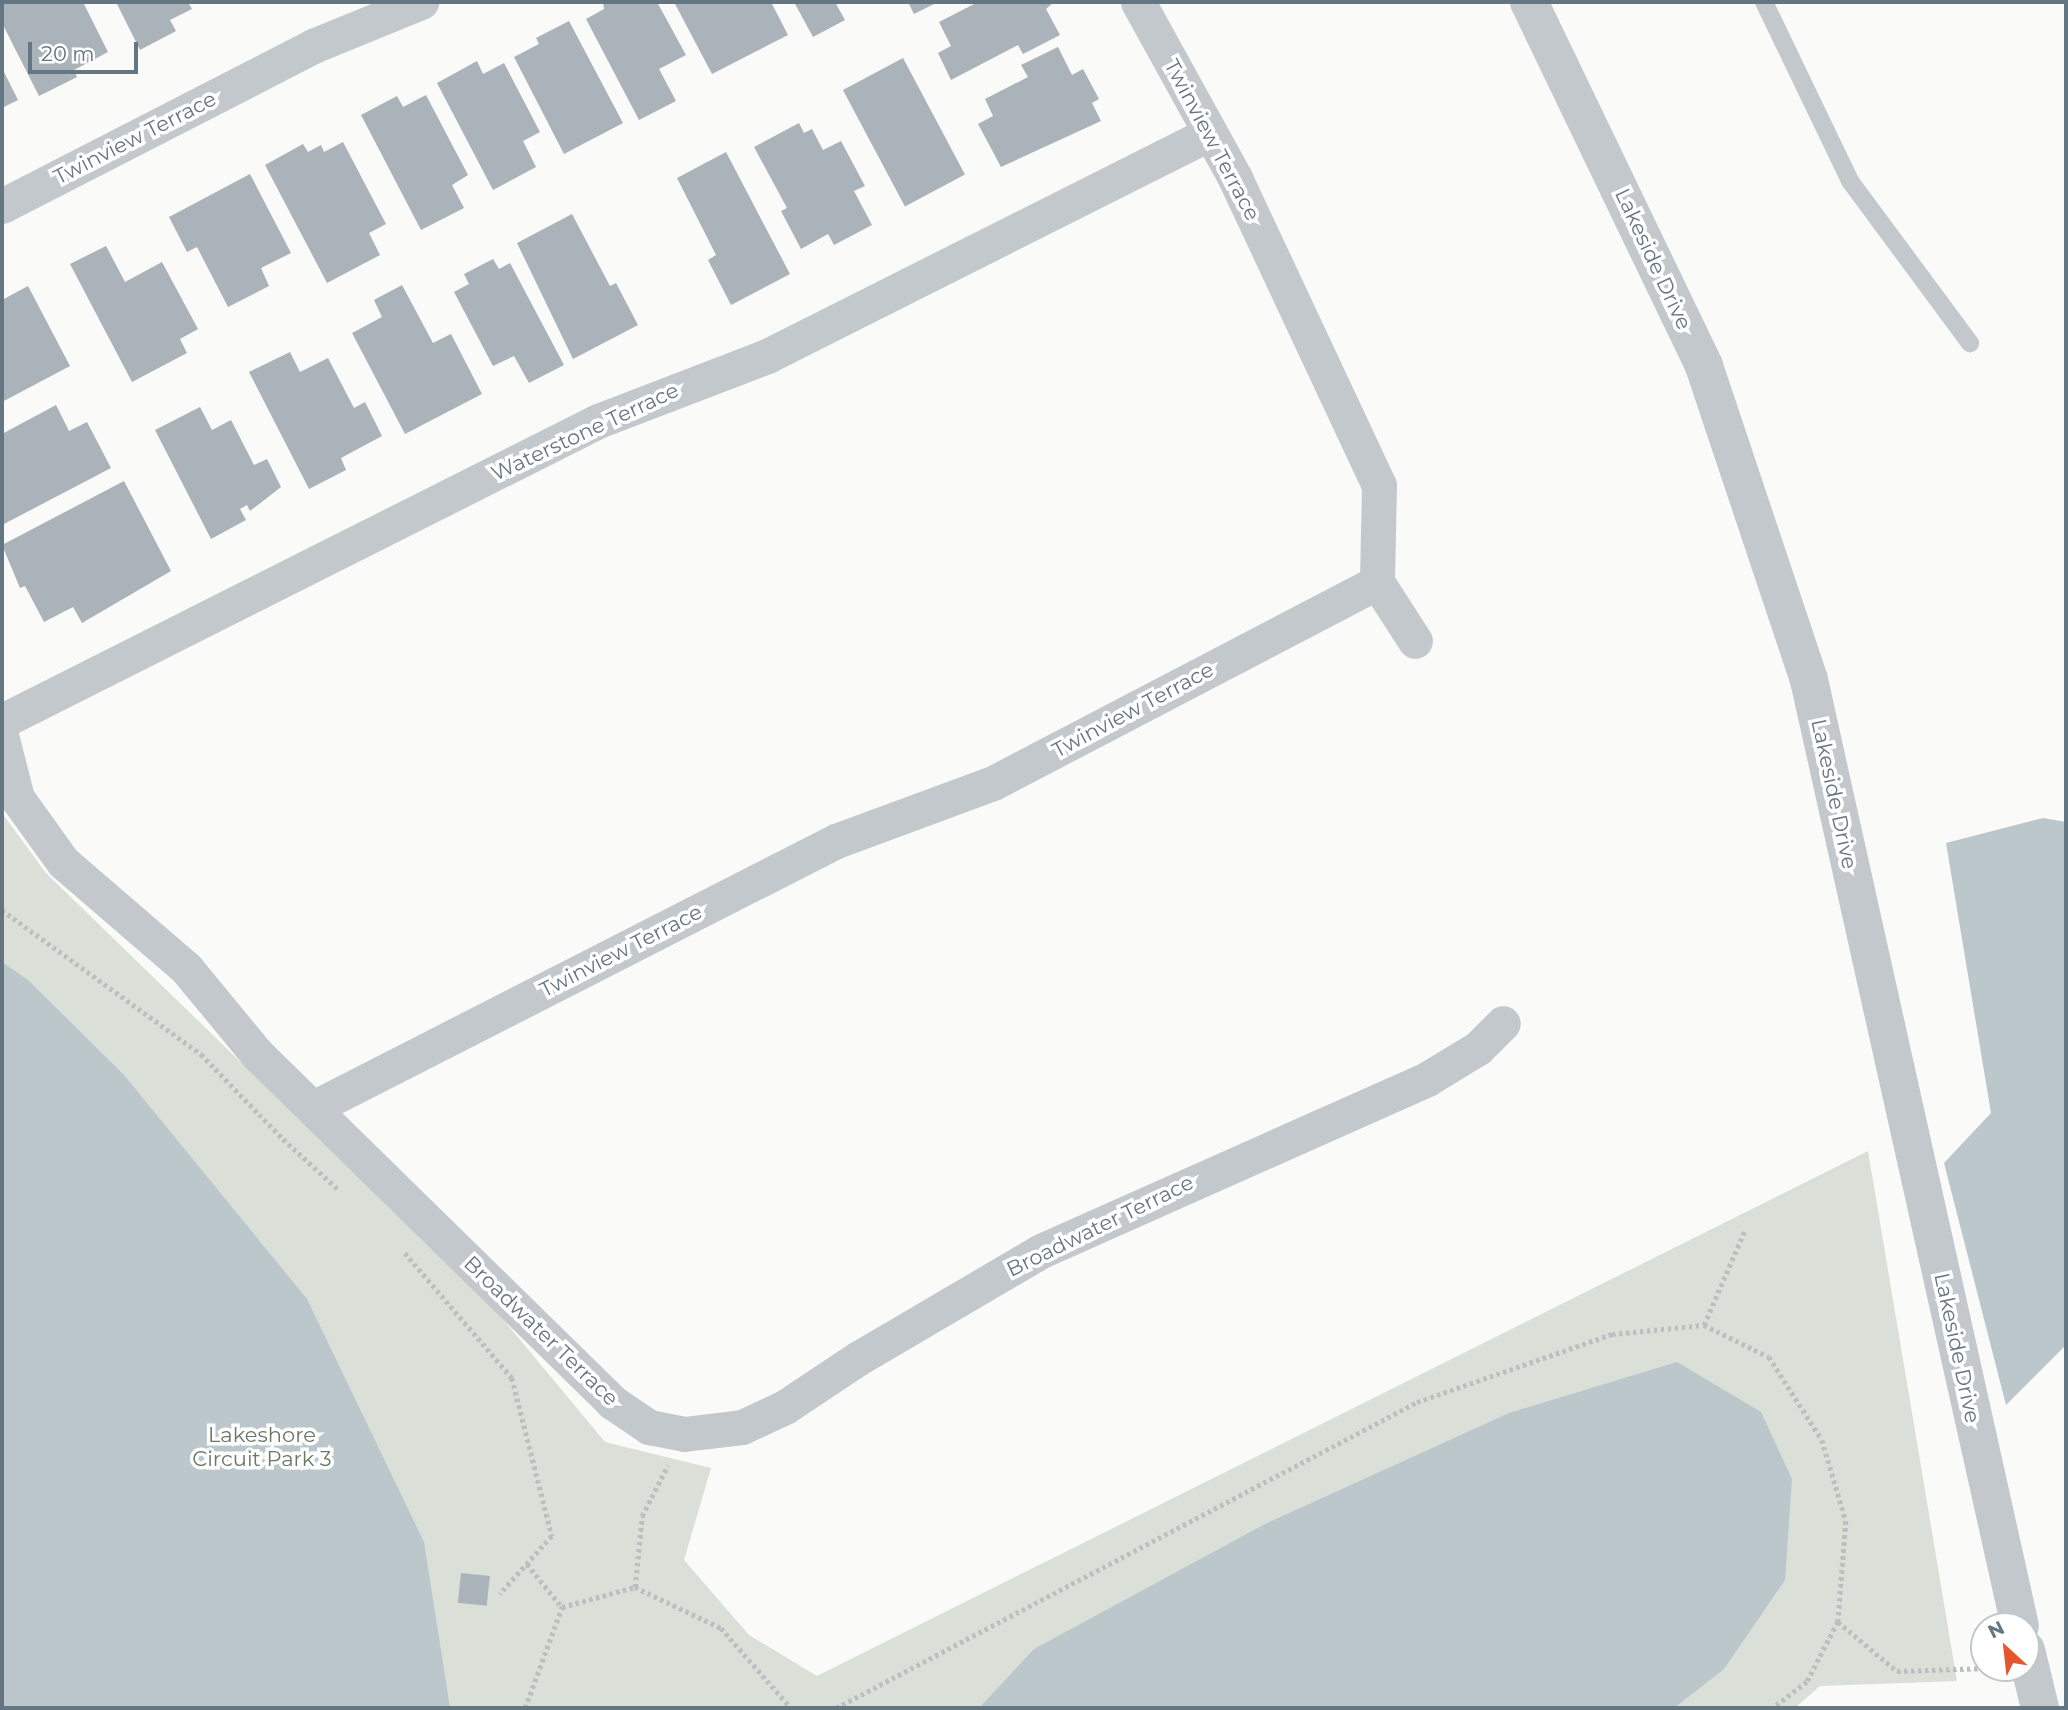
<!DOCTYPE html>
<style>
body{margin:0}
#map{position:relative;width:2068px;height:1710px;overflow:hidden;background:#fafaf8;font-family:Montserrat,sans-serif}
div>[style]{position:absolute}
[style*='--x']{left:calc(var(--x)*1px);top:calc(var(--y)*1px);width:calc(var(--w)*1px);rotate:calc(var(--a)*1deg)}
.green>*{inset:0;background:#dadfd7}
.water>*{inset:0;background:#bbc7cb}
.building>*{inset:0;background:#aab3b9;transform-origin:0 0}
.path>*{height:4.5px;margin-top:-2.25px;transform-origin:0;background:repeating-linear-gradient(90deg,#bbbfc2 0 3.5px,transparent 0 7px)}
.service>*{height:18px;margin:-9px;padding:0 9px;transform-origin:9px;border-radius:9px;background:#c3c8cc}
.minor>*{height:35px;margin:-17.5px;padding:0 17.5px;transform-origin:17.5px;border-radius:17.5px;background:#c3c8cc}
.tertiary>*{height:38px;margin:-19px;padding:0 19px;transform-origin:19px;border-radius:19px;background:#c3c8cc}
span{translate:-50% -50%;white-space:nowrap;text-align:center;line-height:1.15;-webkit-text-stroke:7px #fff;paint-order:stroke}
.street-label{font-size:21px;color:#657683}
.park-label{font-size:21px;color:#687a64}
.frame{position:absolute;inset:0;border:4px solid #657683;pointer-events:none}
.north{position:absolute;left:1970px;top:1612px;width:70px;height:70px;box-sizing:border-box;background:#fff;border:2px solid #c1c8cd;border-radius:50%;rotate:333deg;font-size:19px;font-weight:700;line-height:28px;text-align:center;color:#657683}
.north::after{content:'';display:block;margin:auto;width:24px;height:32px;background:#e4572e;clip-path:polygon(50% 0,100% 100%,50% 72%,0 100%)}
.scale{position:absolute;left:28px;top:42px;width:110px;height:32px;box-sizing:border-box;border:4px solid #657683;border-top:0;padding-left:9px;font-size:21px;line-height:24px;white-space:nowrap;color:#657683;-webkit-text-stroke:5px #fff;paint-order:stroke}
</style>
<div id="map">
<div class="green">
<i style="clip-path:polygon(2px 813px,46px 873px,492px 1306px,605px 1442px,711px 1468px,684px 1560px,749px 1635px,817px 1676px,1868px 1151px,1957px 1681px,1820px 1686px,1795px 1708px,2px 1708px)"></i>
</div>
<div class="water">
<i style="clip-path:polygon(2043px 818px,2066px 822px,2066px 1345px,2006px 1405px,1944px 1163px,1991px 1113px,1946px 843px)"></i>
<i style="clip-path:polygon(2px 962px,28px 980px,124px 1075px,307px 1299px,424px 1542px,450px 1708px,2px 1708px)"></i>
<i style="clip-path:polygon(1677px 1362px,1761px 1412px,1792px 1479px,1785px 1580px,1724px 1669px,1674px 1708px,979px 1708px,1034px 1649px,1267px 1523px,1509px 1413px)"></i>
</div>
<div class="building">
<i style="clip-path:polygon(2px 2px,83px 2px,108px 52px,74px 70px,77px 77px,39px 96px,2px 23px)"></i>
<i style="clip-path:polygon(116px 2px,188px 2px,192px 9px,170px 20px,176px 31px,140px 50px)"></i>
<i style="clip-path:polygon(603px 2px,657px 2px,686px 55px,659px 69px,676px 101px,639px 120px,586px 19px,604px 9px)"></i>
<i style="clip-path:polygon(674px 2px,771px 2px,788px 35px,712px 74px)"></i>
<i style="clip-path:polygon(794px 2px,835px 2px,845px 20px,813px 37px)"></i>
<i style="clip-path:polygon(908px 2px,938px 2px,914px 14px)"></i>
<i style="clip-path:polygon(978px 2px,1054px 2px,1046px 9px,1060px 35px,1023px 54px,1018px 45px,951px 80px,938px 53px,951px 46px,939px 22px)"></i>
<i style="clip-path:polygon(569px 21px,623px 123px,564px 154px,514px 57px,539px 44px,536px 38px)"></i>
<i style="clip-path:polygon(1058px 47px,1072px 75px,1083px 69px,1099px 99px,1092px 103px,1101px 121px,1001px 167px,978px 124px,993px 116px,985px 99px,1028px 77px,1021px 65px)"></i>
<i style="left:903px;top:58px;width:132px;height:68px;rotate:62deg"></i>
<i style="clip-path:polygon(477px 61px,483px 74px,504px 63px,540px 132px,523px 141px,536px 167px,493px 190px,437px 83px)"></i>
<i style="clip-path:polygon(2px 68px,18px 100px,2px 108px)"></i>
<i style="clip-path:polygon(426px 95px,468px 175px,452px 185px,464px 208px,421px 230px,361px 115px,397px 96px,403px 107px)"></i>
<i style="clip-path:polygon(799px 123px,804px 133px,812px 129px,823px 150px,841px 141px,865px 186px,854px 191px,872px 225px,834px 245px,828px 234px,801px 249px,781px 211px,787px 208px,754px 147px)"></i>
<i style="clip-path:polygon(343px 142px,386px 224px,369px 233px,380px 255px,327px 283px,265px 165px,303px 144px,308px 152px,321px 145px,324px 152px)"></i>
<i style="clip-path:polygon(726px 152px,790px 274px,731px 305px,708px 260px,716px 255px,677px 178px)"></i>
<i style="clip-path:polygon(250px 174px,291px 253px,261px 268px,269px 286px,228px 307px,197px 247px,187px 252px,169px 217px)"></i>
<i style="clip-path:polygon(572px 214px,610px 286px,616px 283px,638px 325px,573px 359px,517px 243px)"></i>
<i style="clip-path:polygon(106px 246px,125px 282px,162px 262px,198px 329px,180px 339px,187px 353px,132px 382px,70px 264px)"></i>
<i style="clip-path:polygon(493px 259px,499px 269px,510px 263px,564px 365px,529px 383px,514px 356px,493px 366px,454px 292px,469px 284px,464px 274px)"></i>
<i style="clip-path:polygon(402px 285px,433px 343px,451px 334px,482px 394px,405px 434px,352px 333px,382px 317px,374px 300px)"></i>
<i style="clip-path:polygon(28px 286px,70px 366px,2px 402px,2px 300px)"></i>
<i style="clip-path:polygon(290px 352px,300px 372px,328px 358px,354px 408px,365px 402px,382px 436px,341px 458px,346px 470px,309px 489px,249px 372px)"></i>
<i style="clip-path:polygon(56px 405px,69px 431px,87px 422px,111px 468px,2px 525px,2px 434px)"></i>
<i style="clip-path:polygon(200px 407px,212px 430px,231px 420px,254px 465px,267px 459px,281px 487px,250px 511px,247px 505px,240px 509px,246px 520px,211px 539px,155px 430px)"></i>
<i style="clip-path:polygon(124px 481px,171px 571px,82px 623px,73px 607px,44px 622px,25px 586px,20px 588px,2px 545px)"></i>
<i style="left:461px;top:1573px;width:29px;height:30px;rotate:6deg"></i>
</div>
<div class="path">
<i style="--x:2;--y:910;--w:246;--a:35.9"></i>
<i style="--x:201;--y:1054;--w:118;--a:46"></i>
<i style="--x:283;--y:1139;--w:74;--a:42.3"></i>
<i style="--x:405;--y:1253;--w:165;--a:49.4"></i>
<i style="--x:512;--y:1378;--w:163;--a:75.8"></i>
<i style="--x:552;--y:1536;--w:78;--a:131.9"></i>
<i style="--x:1704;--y:1325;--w:103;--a:-66.7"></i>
<i style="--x:527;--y:1564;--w:55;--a:50.9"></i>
<i style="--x:635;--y:1587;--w:71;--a:-84.4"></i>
<i style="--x:642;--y:1516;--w:57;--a:-63"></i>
<i style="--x:1838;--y:1622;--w:77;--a:39.7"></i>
<i style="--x:1897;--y:1671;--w:90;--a:-1.9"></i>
<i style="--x:525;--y:1708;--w:108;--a:-69.9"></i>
<i style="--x:562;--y:1607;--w:76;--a:-15.3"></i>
<i style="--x:635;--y:1587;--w:95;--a:25.5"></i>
<i style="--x:721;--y:1628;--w:106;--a:48.8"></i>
<i style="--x:836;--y:1708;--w:657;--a:-27.77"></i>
<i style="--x:1417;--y:1402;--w:207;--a:-19.2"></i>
<i style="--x:1612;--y:1334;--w:92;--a:-5.6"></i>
<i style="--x:1704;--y:1325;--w:72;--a:26.2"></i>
<i style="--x:1769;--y:1357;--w:98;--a:57.4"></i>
<i style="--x:1822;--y:1440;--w:84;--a:73.5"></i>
<i style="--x:1846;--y:1521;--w:101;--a:94.5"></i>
<i style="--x:1838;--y:1622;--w:68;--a:117.3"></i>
<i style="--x:1807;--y:1682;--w:43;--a:142.6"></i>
</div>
<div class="service">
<i style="--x:1764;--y:2;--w:199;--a:64.3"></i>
<i style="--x:1850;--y:181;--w:202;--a:53.5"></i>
</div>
<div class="minor">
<i style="--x:1138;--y:2;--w:201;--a:61.1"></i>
<i style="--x:1235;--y:178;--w:339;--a:64.9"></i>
<i style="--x:1379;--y:485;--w:97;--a:91.2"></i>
<i style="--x:2;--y:206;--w:350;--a:-27.2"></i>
<i style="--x:313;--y:46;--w:117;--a:-22.2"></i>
<i style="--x:1377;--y:582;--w:70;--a:57.2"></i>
<i style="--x:2;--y:721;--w:667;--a:-26.72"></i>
<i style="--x:598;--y:421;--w:181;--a:-21"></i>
<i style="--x:767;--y:356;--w:496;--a:-26.7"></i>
<i style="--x:2;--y:739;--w:61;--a:75.7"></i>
<i style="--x:17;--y:798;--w:79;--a:54.3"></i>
<i style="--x:63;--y:862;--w:162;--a:40.8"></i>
<i style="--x:186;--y:968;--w:112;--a:50.5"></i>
<i style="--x:257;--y:1054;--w:497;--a:44.4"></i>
<i style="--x:612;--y:1402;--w:45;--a:34"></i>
<i style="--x:649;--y:1427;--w:36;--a:11"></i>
<i style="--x:684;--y:1434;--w:58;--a:-6.9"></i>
<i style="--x:742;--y:1427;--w:47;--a:-24.9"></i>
<i style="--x:785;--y:1407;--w:87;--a:-33.7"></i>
<i style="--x:857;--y:1359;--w:213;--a:-30.4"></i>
<i style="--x:1041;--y:1251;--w:423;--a:-24"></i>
<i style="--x:1427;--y:1079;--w:60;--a:-31.3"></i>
<i style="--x:1478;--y:1048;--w:35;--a:-45"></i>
<i style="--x:313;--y:1108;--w:587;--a:-27.05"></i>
<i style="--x:836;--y:841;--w:167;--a:-20.3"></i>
<i style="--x:993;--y:783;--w:433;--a:-27.6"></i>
</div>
<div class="tertiary">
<i style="--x:1529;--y:2;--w:404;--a:64.3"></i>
<i style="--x:1704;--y:366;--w:331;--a:71.5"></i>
<i style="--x:1809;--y:680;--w:969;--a:77.43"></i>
<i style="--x:2026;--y:1650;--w:60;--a:76.4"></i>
</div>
<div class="street-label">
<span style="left:135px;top:138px;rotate:-27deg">Twinview Terrace</span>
<span style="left:1212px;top:140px;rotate:62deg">Twinview Terrace</span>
<span style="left:1653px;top:259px;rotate:65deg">Lakeside Drive</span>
<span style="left:585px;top:432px;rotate:-25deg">Waterstone Terrace</span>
<span style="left:1133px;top:710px;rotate:-28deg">Twinview Terrace</span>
<span style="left:1834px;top:794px;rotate:78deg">Lakeside Drive</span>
<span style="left:621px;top:951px;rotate:-27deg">Twinview Terrace</span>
<span style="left:1100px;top:1226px;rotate:-26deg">Broadwater Terrace</span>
<span style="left:541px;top:1331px;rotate:44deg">Broadwater Terrace</span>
<span style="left:1957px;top:1348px;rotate:78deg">Lakeside Drive</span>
</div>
<div class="park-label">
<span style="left:262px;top:1447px">Lakeshore<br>Circuit Park 3</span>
</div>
<div class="frame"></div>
<div class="north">N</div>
<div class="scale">20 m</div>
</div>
